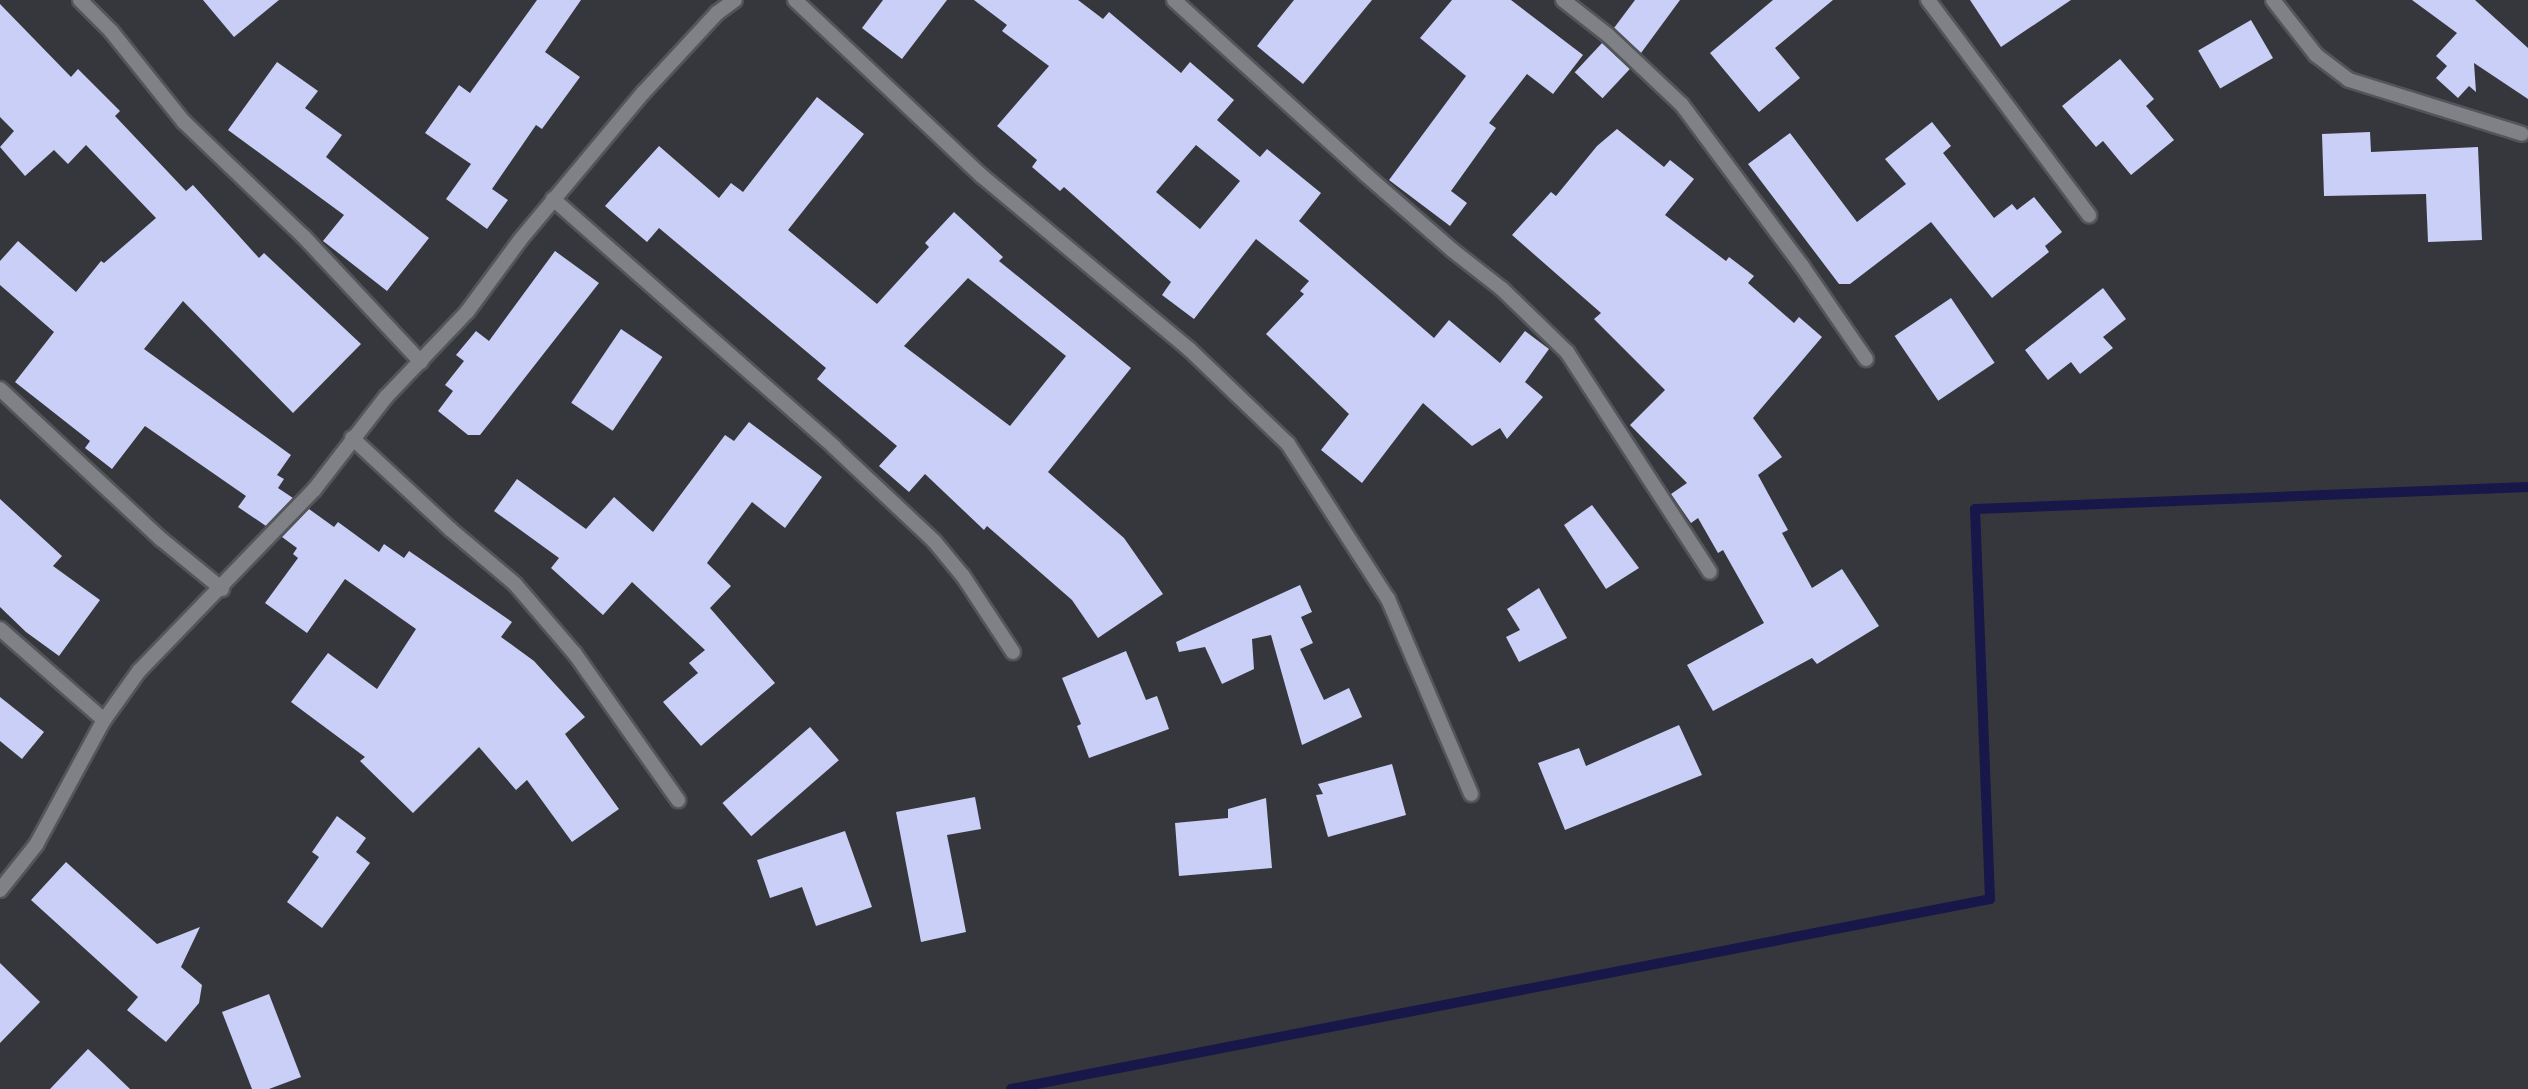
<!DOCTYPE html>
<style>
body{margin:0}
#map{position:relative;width:2528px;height:1089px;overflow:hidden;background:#36373c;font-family:"PT Serif",serif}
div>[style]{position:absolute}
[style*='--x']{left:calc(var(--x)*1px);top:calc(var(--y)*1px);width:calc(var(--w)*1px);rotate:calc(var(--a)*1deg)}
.stream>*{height:10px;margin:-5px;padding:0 5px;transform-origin:5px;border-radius:5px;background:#181749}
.building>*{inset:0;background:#c9cff6;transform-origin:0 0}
.roads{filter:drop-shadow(2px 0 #545559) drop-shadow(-2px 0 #545559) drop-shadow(0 2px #545559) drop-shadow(0 -2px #545559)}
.minor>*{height:14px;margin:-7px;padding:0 7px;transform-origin:7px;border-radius:7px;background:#808186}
span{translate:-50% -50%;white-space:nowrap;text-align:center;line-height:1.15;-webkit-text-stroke:7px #36373c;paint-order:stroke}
</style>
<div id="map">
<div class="stream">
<i style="--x:1011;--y:1089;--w:997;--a:-10.98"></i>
<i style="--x:1990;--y:899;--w:390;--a:-92.2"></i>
<i style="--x:1975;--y:509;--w:553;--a:-2.28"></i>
</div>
<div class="building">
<i style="clip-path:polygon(203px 0,279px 0,234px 37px)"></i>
<i style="clip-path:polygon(537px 0,581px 0,545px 52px,580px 77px,542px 129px,536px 125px,492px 189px,508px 200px,487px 229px,446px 199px,471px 164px,425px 133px,459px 85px,470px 93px)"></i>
<i style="clip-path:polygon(883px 0,947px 0,902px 59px,862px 28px)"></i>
<i style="clip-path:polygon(evenodd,974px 0,1078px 0,1103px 19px,1109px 12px,1181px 73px,1190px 62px,1234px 100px,1217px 120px,1260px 157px,1267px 149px,1321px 193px,1299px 221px,1434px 338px,1449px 320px,1500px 363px,1525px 331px,1549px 349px,1525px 382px,1543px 397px,1507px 439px,1500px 428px,1472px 446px,1423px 403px,1362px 483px,1321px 450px,1349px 414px,1266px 334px,1304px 294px,1300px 291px,1309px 281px,1256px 239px,1194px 319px,1162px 295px,1171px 282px,1064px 187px,1060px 191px,1032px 167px,1037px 160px,997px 126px,1049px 66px,1002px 31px,1007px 25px,974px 0,1196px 145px,1240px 181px,1200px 229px,1156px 192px,1196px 145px)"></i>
<i style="clip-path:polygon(1294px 0,1372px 0,1303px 84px,1257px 46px)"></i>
<i style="clip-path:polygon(1452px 0,1511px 0,1583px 55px,1553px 94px,1527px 74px,1489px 123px,1496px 128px,1451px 191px,1467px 203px,1450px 226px,1389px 180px,1466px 76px,1420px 38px)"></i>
<i style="clip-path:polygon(1635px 0,1680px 0,1641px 53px,1614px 28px)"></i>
<i style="clip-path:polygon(1773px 0,1833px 0,1775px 48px,1800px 78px,1759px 112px,1710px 53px)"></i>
<i style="clip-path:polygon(1970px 0,2071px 0,2001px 47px)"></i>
<i style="clip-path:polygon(2412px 0,2475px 0,2528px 48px,2528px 99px,2474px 63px,2476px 92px,2469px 86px,2458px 98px,2436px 78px,2447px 66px,2436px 56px,2457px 33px)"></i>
<i style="clip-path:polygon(0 4px,71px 77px,78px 69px,120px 111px,115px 116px,186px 191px,193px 185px,259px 258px,264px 253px,361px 344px,293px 413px,183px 301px,144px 349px,291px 455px,277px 475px,284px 479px,278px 488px,293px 498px,266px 526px,238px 507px,246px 496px,145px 426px,112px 469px,85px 448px,90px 441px,15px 382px,54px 332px,0 285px,0 261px,18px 241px,76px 292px,101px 261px,104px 263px,156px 218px,86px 145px,68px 164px,54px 150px,25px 176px,0 147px,14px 131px,0 117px)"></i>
<i style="left:2251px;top:20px;width:44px;height:61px;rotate:60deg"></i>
<i style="left:1602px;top:43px;width:38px;height:40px;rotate:43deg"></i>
<i style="clip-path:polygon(2120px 59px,2154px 99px,2146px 106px,2174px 140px,2131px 175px,2103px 141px,2096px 147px,2062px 106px)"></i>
<i style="clip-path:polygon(277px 62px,318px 91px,305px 108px,342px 135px,326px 157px,429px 238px,387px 291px,323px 241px,344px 215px,228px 130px)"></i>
<i style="clip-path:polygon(evenodd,817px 97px,864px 134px,788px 230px,877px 304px,929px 247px,925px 243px,954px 212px,1003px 257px,999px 261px,1131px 368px,1048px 472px,1124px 538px,1163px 594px,1098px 638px,1072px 600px,987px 526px,984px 530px,925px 474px,909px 492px,879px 466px,897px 446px,817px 379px,826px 368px,659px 228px,647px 242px,605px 206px,659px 146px,719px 198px,731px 183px,743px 192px,817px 97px,968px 278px,1066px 356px,1010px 426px,904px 346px,968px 278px)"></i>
<i style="clip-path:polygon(1932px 122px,1951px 146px,1943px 153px,1994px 218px,2012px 204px,2017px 210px,2034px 197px,2062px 232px,2045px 246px,2049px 252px,1992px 298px,1931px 222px,1850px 284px,1839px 284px,1748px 164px,1790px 133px,1857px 222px,1906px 184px,1885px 159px)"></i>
<i style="clip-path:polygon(1617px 129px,1664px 167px,1670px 160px,1694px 179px,1665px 215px,1726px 261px,1729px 257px,1754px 276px,1748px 283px,1794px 323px,1799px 317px,1822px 337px,1753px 418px,1782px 457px,1758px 475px,1788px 530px,1782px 533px,1812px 588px,1842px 569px,1879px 626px,1817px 664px,1812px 658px,1713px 711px,1687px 665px,1764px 623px,1723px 550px,1718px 553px,1698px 518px,1691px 523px,1671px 494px,1687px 483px,1630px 425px,1665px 390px,1594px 319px,1601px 313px,1512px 235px,1551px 192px,1556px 196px,1597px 146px)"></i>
<i style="clip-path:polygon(2370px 132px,2371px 152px,2478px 147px,2482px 240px,2428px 242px,2426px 194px,2324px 196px,2322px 134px)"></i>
<i style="clip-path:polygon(555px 251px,599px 283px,480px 435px,468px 435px,438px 411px,453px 391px,445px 385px,464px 361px,456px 355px,476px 331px,489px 341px)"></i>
<i style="clip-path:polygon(2103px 288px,2126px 319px,2103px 337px,2113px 348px,2080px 374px,2071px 362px,2048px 380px,2025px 350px)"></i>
<i style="left:1951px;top:298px;width:78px;height:68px;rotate:56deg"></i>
<i style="left:621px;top:329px;width:50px;height:89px;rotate:34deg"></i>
<i style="clip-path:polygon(749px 422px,822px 477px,785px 528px,752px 502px,707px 563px,731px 586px,710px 608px,775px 683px,701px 746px,663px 702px,698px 673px,689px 663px,705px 650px,632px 582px,603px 615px,551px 568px,559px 558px,494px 511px,517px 479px,586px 529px,614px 497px,653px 532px,725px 435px,734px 441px)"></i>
<i style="clip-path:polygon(0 499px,62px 556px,53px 566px,100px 600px,59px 656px,26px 632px,0 607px)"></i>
<i style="clip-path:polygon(1592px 505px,1639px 568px,1606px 589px,1564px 525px)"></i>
<i style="clip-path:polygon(309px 509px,334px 527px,338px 522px,379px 552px,384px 544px,404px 558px,409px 551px,512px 622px,501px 637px,534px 661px,585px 717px,565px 734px,619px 809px,572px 842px,527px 780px,516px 790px,479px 747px,413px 813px,360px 761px,365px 757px,291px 702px,328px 653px,377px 689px,416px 629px,345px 579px,307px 633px,265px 603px,298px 558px,293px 554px,297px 548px,282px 537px)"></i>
<i style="clip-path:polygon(1300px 585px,1312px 612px,1301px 617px,1313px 643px,1300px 649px,1324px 700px,1349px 688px,1362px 717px,1302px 745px,1271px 635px,1252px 639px,1254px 669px,1222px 684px,1205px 647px,1179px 652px,1176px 642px)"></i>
<i style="clip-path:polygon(1539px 588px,1567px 638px,1519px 662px,1506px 637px,1520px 630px,1507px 609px)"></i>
<i style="clip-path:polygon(1126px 651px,1146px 700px,1157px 696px,1169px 729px,1089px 758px,1077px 726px,1081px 724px,1062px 678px)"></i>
<i style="clip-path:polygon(0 697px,44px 732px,22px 759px,0 741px)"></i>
<i style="clip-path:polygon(1679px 725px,1702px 775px,1565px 830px,1538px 763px,1579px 748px,1586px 766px)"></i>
<i style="left:810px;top:727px;width:44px;height:116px;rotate:49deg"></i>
<i style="clip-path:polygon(1392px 764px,1406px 815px,1328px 837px,1316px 795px,1323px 794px,1318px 784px)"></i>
<i style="clip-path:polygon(975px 797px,981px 829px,947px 835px,966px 932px,921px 942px,896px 812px)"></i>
<i style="clip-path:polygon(1266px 798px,1272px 868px,1179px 876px,1175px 823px,1228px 818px,1228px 809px)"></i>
<i style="clip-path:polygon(337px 816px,366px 838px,356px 852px,370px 863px,322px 928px,287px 902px,319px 857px,312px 852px)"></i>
<i style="clip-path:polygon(845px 831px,872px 907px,816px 926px,802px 887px,770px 898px,757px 860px)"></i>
<i style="clip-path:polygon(66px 862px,157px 944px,200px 927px,181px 967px,202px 985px,199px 1003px,166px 1042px,127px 1010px,138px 997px,31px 900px)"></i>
<i style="clip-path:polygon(0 963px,40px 1002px,0 1043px)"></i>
<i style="clip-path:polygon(269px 994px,301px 1077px,269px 1089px,252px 1089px,222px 1012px)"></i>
<i style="clip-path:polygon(88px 1049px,104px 1064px,130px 1089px,50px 1089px)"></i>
</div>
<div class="roads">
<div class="minor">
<i style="--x:80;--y:0;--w:44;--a:45"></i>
<i style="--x:111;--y:31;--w:117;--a:51.3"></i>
<i style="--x:184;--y:122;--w:166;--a:43.8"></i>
<i style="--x:304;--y:237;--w:171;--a:46.9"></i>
<i style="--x:795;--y:0;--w:257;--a:43.3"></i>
<i style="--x:982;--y:176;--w:270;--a:39.9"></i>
<i style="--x:1189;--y:349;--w:137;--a:43.8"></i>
<i style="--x:1288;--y:444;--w:184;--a:57.2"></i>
<i style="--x:1388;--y:599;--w:212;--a:66.9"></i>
<i style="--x:1174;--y:0;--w:258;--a:42.3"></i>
<i style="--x:1365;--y:174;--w:116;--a:41.1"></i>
<i style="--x:1452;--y:250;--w:63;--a:38"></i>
<i style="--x:1502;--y:289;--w:91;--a:44.1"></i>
<i style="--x:1567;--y:352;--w:262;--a:57"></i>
<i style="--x:1563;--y:0;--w:58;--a:38"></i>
<i style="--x:1609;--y:36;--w:100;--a:43.4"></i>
<i style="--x:1682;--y:105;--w:201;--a:53.3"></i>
<i style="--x:1802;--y:266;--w:113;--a:55.5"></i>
<i style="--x:1928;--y:0;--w:269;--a:53.2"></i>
<i style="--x:2273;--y:0;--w:70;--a:52"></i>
<i style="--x:2316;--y:55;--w:41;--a:37.1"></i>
<i style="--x:2349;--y:80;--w:181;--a:17.3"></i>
<i style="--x:553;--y:199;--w:375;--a:41.4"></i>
<i style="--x:834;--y:447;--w:137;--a:43.2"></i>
<i style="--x:934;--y:541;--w:45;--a:50.4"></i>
<i style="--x:963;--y:576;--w:91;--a:56.7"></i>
<i style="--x:0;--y:389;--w:220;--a:43"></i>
<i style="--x:161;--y:539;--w:79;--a:39.3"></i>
<i style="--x:352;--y:438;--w:134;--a:42.9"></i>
<i style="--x:450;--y:529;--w:85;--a:40.2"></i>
<i style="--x:515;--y:584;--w:92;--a:49.4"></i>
<i style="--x:575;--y:654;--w:179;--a:54.8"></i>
<i style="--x:0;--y:629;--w:138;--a:41.2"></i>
<i style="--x:0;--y:890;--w:58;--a:-51.3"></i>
<i style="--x:36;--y:845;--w:142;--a:-61.5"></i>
<i style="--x:104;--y:720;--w:60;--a:-54.5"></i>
<i style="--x:139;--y:671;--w:252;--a:-46"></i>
<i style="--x:314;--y:490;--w:118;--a:-52.3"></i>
<i style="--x:386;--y:397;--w:117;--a:-46.4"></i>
<i style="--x:467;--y:312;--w:89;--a:-53.6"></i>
<i style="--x:520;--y:240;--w:192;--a:-50.1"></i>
<i style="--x:643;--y:93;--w:109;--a:-47.2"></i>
<i style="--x:717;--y:13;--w:22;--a:-36"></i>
</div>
</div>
</div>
